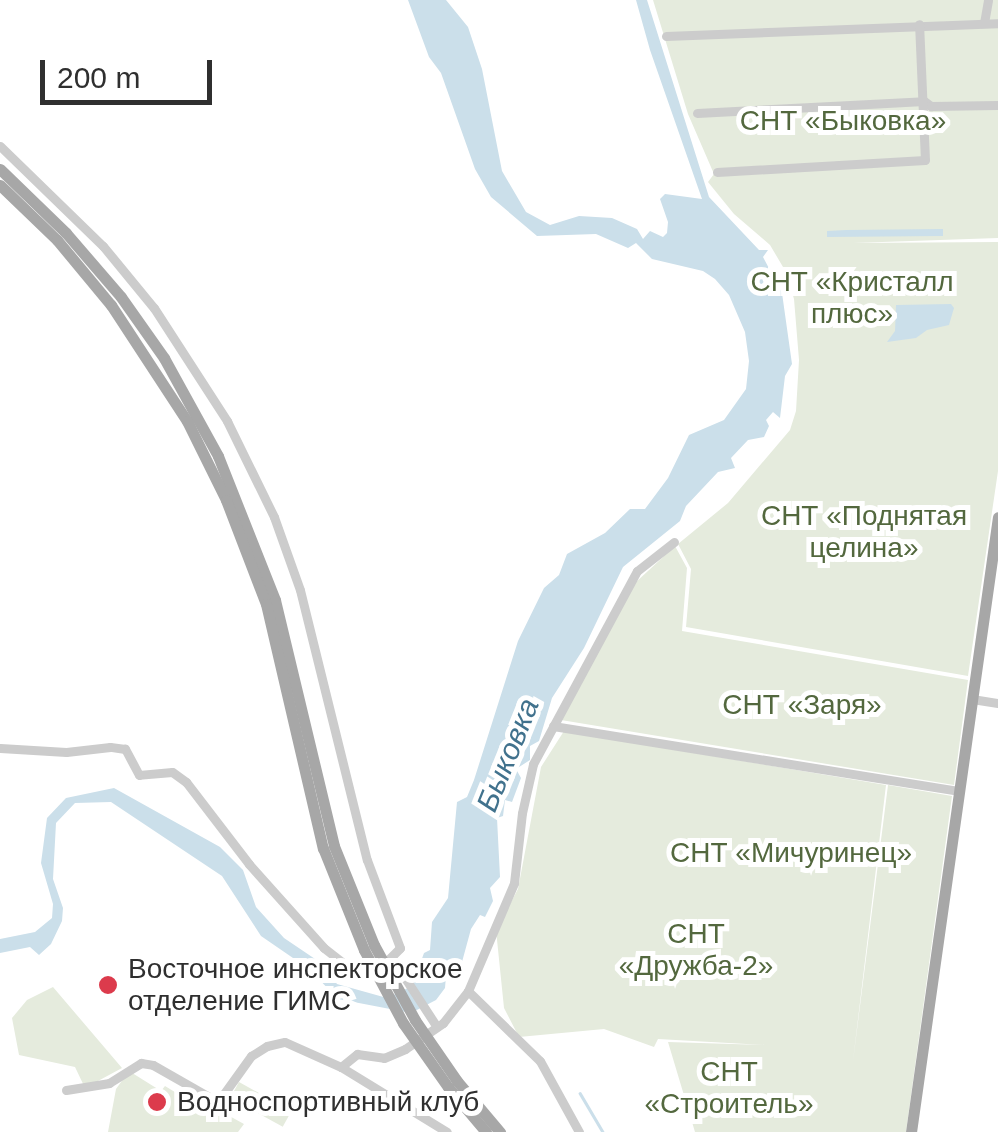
<!DOCTYPE html>
<meta charset="utf-8">
<style>
body{margin:0}
#map{position:relative;width:998px;height:1132px;overflow:hidden;background:#fff;font-family:Helvetica,sans-serif}
div>[style]{position:absolute}
[style*='--x']{left:calc(var(--x)*1px);top:calc(var(--y)*1px);width:calc(var(--w)*1px);rotate:calc(var(--a)*1deg)}
.green>*{inset:0;background:#e5ebdd;transform-origin:0 0}
.water>*{inset:0;background:#cbdfea}
.stream>*{height:2.5px;margin:-1.25px;padding:0 1.25px;transform-origin:1.25px;border-radius:1.25px;background:#cbdfea}
.minor>*{height:9px;margin:-4.5px;padding:0 4.5px;transform-origin:4.5px;border-radius:4.5px;background:#ccc}
.major>*{height:11px;margin:-5.5px;padding:0 5.5px;transform-origin:5.5px;border-radius:5.5px;background:#a7a7a7}
.major-bridge>*{height:11px;margin:-5.5px;padding:0 5.5px;transform-origin:5.5px;border-radius:5.5px;background:#a7a7a7}
.dots>*{width:28px;height:28px;translate:-50% -50%;box-sizing:border-box;border:5px solid #fff;border-radius:50%}
span{translate:-50% -50%;white-space:nowrap;text-align:center;line-height:1.15;-webkit-text-stroke:10px #fff;paint-order:stroke}
.park-label{font-size:28px;color:#53683e}
.poi-label{font-size:28px;color:#2f2f2f}
.left{translate:0 -50%;text-align:left}
.water-label{font-size:30px;color:#41728d;font-style:italic}
.scale{position:absolute;left:40px;top:60px;width:172px;height:45px;box-sizing:border-box;border:5px solid #2f2f2f;border-top:0;padding-left:12px;font-size:30px;line-height:35px;white-space:nowrap;color:#2f2f2f;-webkit-text-stroke:8px #fff;paint-order:stroke}
</style>
<div id="map">
<div class="green">
<i style="clip-path:polygon(653px 0,998px 0,998px 238px,853px 243px,998px 242px,998px 471px,968px 676px,686px 627px,691px 569px,678px 544px,728px 503px,790px 430px,796px 411px,799px 360px,794px 299px,786px 272px,770px 245px,734px 214px,708px 182px,714px 174px,688px 114px)"></i>
<i style="clip-path:polygon(675px 546px,687px 568px,682px 631px,968px 680px,954px 785px,561px 720px,635px 583px)"></i>
<i style="clip-path:polygon(564px 731px,886px 785px,853px 1061px,888px 785px,952px 796px,906px 1132px,695px 1132px,668px 1042px,765px 1045px,658px 1039px,654px 1047px,604px 1029px,519px 1037px,504px 1008px,496px 930px,518px 889px,541px 767px)"></i>
<i style="clip-path:polygon(53px 987px,122px 1068px,85px 1088px,75px 1067px,19px 1055px,12px 1018px,27px 1000px)"></i>
<i style="clip-path:polygon(129px 1071px,161px 1091px,165px 1086px,188px 1100px,191px 1095px,244px 1124px,238px 1132px,108px 1132px,116px 1089px)"></i>
<i style="left:239px;top:1082px;width:60px;height:18px;rotate:29deg"></i>
</div>
<div class="water">
<i style="clip-path:polygon(408px 0,446px 0,468px 27px,482px 69px,502px 171px,526px 212px,550px 225px,579px 216px,612px 218px,637px 229px,643px 239px,650px 231px,663px 237px,667px 233px,668px 222px,660px 199px,665px 194px,702px 199px,650px 50px,636px 0,647px 0,709px 197px,759px 250px,768px 250px,763px 257px,782px 293px,792px 364px,785px 376px,780px 418px,773px 412px,766px 420px,769px 426px,764px 437px,748px 440px,731px 458px,735px 468px,718px 472px,686px 506px,680px 521px,623px 567px,584px 648px,552px 698px,539px 741px,530px 746px,530px 760px,516px 769px,521px 778px,512px 802px,505px 800px,503px 816px,497px 818px,500px 877px,490px 888px,493px 901px,485px 917px,480px 915px,471px 929px,462px 962px,446px 976px,445px 988px,436px 1000px,411px 1013px,338px 999px,309px 969px,261px 936px,222px 876px,111px 802px,75px 803px,56px 823px,53px 879px,63px 908px,62px 921px,51px 944px,39px 955px,30px 947px,0 953px,0 939px,35px 932px,52px 918px,53px 904px,41px 863px,47px 818px,66px 798px,114px 788px,220px 847px,243px 870px,256px 907px,284px 938px,321px 963px,337px 984px,387px 998px,412px 986px,424px 953px,430px 950px,432px 922px,448px 898px,457px 802px,467px 797px,474px 780px,518px 641px,544px 588px,559px 575px,567px 554px,605px 533px,630px 509px,645px 509px,668px 478px,689px 435px,724px 420px,746px 389px,749px 361px,745px 332px,729px 295px,715px 279px,703px 271px,652px 259px,636px 243px,628px 248px,596px 234px,537px 236px,491px 197px,475px 169px,441px 73px,429px 57px)"></i>
<i style="clip-path:polygon(943px 229px,943px 236px,827px 237px,827px 231px,846px 230px)"></i>
<i style="clip-path:polygon(951px 304px,954px 308px,949px 325px,927px 330px,916px 338px,887px 342px,895px 331px,896px 305px)"></i>
</div>
<div class="stream">
<i style="--x:580;--y:1093;--w:45;--a:59.5"></i>
</div>
<div class="minor">
<i style="--x:984;--y:23;--w:23;--a:-80"></i>
<i style="--x:666;--y:36;--w:332;--a:-2.2"></i>
<i style="--x:697;--y:113;--w:227;--a:-3"></i>
<i style="--x:924;--y:101;--w:9;--a:36"></i>
<i style="--x:931;--y:106;--w:67;--a:-0.9"></i>
<i style="--x:0;--y:146;--w:144;--a:44.2"></i>
<i style="--x:103;--y:246;--w:80;--a:50.6"></i>
<i style="--x:154;--y:308;--w:135;--a:57.1"></i>
<i style="--x:227;--y:421;--w:107;--a:63.9"></i>
<i style="--x:274;--y:517;--w:77;--a:70.4"></i>
<i style="--x:300;--y:590;--w:278;--a:76.1"></i>
<i style="--x:367;--y:860;--w:94;--a:69.4"></i>
<i style="--x:400;--y:948;--w:28;--a:135"></i>
<i style="--x:380;--y:968;--w:25;--a:168"></i>
<i style="--x:356;--y:973;--w:41;--a:-142"></i>
<i style="--x:324;--y:948;--w:113;--a:-131.8"></i>
<i style="--x:249;--y:864;--w:103;--a:-127.5"></i>
<i style="--x:186;--y:782;--w:17;--a:-144"></i>
<i style="--x:172;--y:772;--w:33;--a:175"></i>
<i style="--x:139;--y:775;--w:30;--a:-118"></i>
<i style="--x:125;--y:749;--w:15;--a:-172"></i>
<i style="--x:110;--y:747;--w:44;--a:173.5"></i>
<i style="--x:66;--y:752;--w:66;--a:-176.5"></i>
<i style="--x:717;--y:172;--w:208;--a:-3.3"></i>
<i style="--x:925;--y:160;--w:136;--a:-92.5"></i>
<i style="--x:972;--y:699;--w:26;--a:9"></i>
<i style="--x:553;--y:726;--w:412;--a:9.1"></i>
<i style="--x:392;--y:958;--w:82;--a:56.9"></i>
<i style="--x:468;--y:991;--w:100;--a:44.2"></i>
<i style="--x:540;--y:1061;--w:81;--a:61.2"></i>
<i style="--x:341;--y:1067;--w:21;--a:-39"></i>
<i style="--x:357;--y:1054;--w:27;--a:8"></i>
<i style="--x:384;--y:1058;--w:23;--a:-23"></i>
<i style="--x:405;--y:1049;--w:46;--a:-34.4"></i>
<i style="--x:443;--y:1023;--w:41;--a:-52"></i>
<i style="--x:468;--y:991;--w:117;--a:-66.9"></i>
<i style="--x:514;--y:883;--w:70;--a:-83.5"></i>
<i style="--x:522;--y:813;--w:50;--a:-77.3"></i>
<i style="--x:533;--y:764;--w:219;--a:-61.7"></i>
<i style="--x:637;--y:571;--w:47;--a:-38.1"></i>
<i style="--x:66;--y:1090;--w:44;--a:-9.2"></i>
<i style="--x:109;--y:1083;--w:38;--a:-32"></i>
<i style="--x:141;--y:1063;--w:12;--a:9"></i>
<i style="--x:153;--y:1065;--w:75;--a:29.6"></i>
<i style="--x:218;--y:1102;--w:57;--a:-54.3"></i>
<i style="--x:251;--y:1056;--w:19;--a:-32"></i>
<i style="--x:267;--y:1046;--w:18;--a:-13"></i>
<i style="--x:285;--y:1042;--w:61;--a:24.1"></i>
<i style="--x:341;--y:1067;--w:124;--a:31.5"></i>
</div>
<div class="major">
<i style="--x:0;--y:169;--w:92;--a:44.1"></i>
<i style="--x:66;--y:233;--w:84;--a:49.3"></i>
<i style="--x:121;--y:297;--w:75;--a:54.8"></i>
<i style="--x:164;--y:358;--w:112;--a:61.1"></i>
<i style="--x:218;--y:456;--w:155;--a:68.4"></i>
<i style="--x:275;--y:600;--w:253;--a:76.5"></i>
<i style="--x:334;--y:846;--w:107;--a:68"></i>
<i style="--x:0;--y:185;--w:79;--a:44"></i>
<i style="--x:57;--y:240;--w:85;--a:50.3"></i>
<i style="--x:111;--y:305;--w:139;--a:56.8"></i>
<i style="--x:187;--y:421;--w:88;--a:63.7"></i>
<i style="--x:226;--y:500;--w:111;--a:69"></i>
<i style="--x:266;--y:604;--w:251;--a:76.9"></i>
<i style="--x:323;--y:848;--w:110;--a:68.1"></i>
<i style="--x:457;--y:1081;--w:67;--a:49.9"></i>
<i style="--x:448;--y:1087;--w:59;--a:49.8"></i>
<i style="--x:911;--y:1132;--w:621;--a:-81.95"></i>
</div>
<div class="major-bridge">
<i style="--x:374;--y:945;--w:85;--a:61.3"></i>
<i style="--x:415;--y:1020;--w:74;--a:55.5"></i>
<i style="--x:364;--y:950;--w:83;--a:61.9"></i>
<i style="--x:403;--y:1023;--w:78;--a:54.9"></i>
</div>
<div class="dots">
<i style="left:108px;top:985px;background:#dc3b4c"></i>
<i style="left:157px;top:1102px;background:#dc3b4c"></i>
</div>
<div class="park-label">
<span style="left:843px;top:121px">СНТ «Быковка»</span>
<span style="left:852px;top:298px">СНТ «Кристалл<br>плюс»</span>
<span style="left:864px;top:532px">СНТ «Поднятая<br>целина»</span>
<span style="left:802px;top:705px">СНТ «Заря»</span>
<span style="left:791px;top:853px">СНТ «Мичуринец»</span>
<span style="left:696px;top:950px">СНТ<br>«Дружба-2»</span>
<span style="left:729px;top:1088px">СНТ<br>«Строитель»</span>
</div>
<div class="poi-label">
<span class="left" style="left:128px;top:985px">Восточное инспекторское<br>отделение ГИМС</span>
<span class="left" style="left:177px;top:1102px">Водноспортивный клуб</span>
</div>
<div class="water-label">
<span style="left:508px;top:755px;rotate:-68deg">Быковка</span>
</div>
<div class="scale">200 m</div>
</div>
